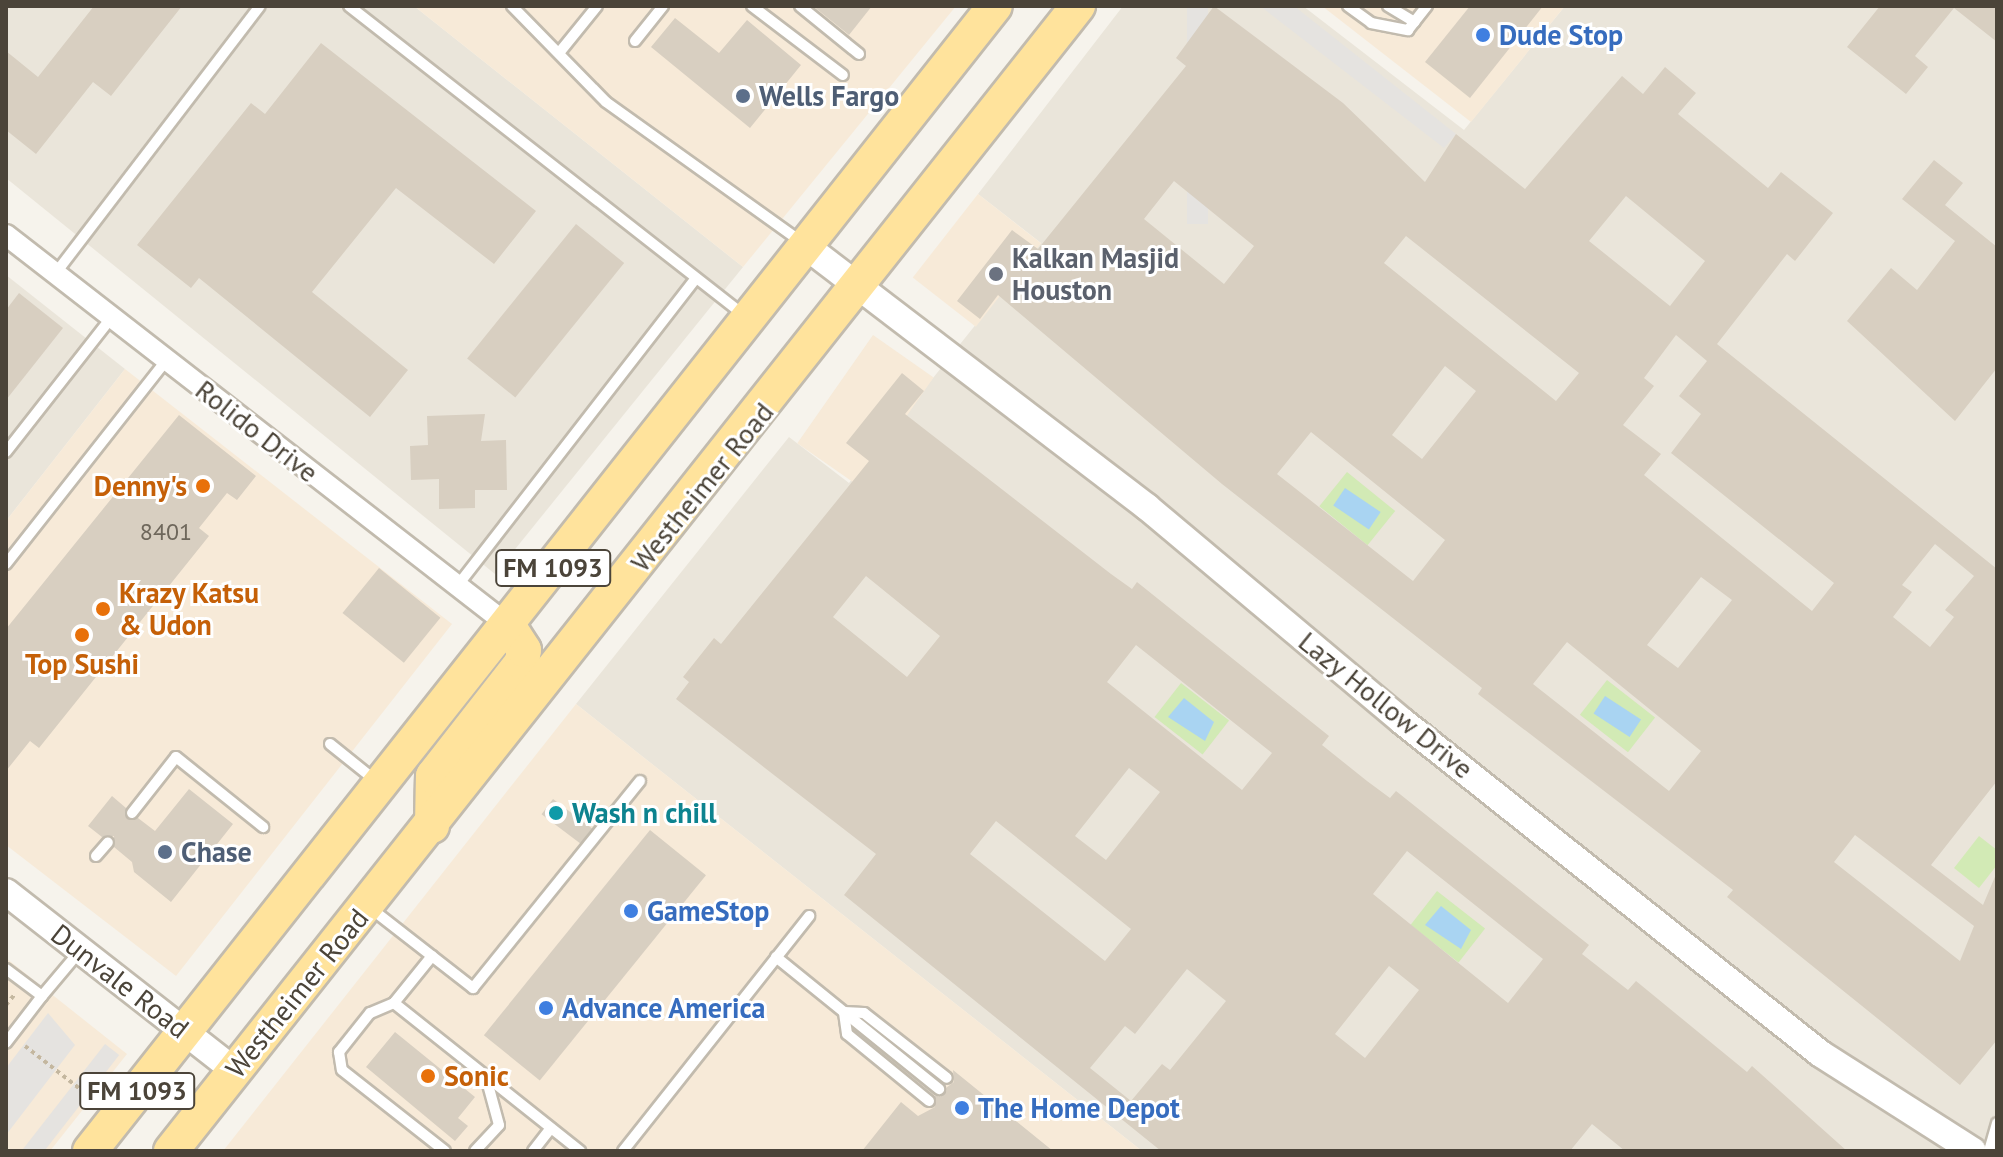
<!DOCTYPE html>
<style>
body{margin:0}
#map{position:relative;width:2003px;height:1157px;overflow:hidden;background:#f6f3ec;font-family:"PT Sans",sans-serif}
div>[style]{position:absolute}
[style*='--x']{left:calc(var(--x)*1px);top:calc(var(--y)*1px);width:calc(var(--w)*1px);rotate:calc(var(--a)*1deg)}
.residential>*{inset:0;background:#eae5da}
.commercial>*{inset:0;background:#f7ead8;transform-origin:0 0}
.green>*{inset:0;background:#d2eab5;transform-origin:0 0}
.parking>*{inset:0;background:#e5e3e0;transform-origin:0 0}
.water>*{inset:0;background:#a9d4f2;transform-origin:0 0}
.building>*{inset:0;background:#d8cfc1;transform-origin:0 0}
.path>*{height:4px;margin-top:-2px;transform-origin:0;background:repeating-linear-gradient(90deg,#c4b79f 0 4px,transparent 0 8px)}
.roads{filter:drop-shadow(2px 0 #c2bbae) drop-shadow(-2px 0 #c2bbae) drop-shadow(0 2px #c2bbae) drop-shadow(0 -2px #c2bbae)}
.service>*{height:10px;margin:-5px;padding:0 5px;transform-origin:5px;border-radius:5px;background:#fff}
.minor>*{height:20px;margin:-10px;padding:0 10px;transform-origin:10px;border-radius:10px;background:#fff}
.tertiary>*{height:26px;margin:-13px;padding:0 13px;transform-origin:13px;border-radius:13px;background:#fff}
.primary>*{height:34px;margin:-17px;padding:0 17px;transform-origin:17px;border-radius:17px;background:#ffe39c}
.dots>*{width:22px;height:22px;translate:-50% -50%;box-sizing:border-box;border:4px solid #fff;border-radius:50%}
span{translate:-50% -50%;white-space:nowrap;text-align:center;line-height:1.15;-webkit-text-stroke:6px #fff;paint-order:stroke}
.number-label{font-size:24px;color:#6e675b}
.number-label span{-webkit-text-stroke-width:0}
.shield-label span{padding:2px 6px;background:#fff;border:2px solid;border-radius:6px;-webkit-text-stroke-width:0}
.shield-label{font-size:26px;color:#4b4439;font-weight:700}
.shop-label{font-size:28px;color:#366cbe;font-weight:700}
.left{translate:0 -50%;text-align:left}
.service-label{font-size:28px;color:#4e5e75;font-weight:700}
.worship-label{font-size:28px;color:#5b616d;font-weight:700}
.street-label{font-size:28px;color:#4b4439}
.food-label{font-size:28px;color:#c56008;font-weight:700}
.right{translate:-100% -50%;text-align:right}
.culture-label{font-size:28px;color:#0d838f;font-weight:700}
.frame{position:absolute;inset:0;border:8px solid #4b4439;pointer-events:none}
</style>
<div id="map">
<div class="residential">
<i style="clip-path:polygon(6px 6px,414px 6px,743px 267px,495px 574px,6px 178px)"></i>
<i style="clip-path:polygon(1123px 6px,1303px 6px,1464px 130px,1565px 6px,1997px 6px,1997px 1151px,1142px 1151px,576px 704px,789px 437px,849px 483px,1041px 243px,978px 194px)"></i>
<i style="clip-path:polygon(6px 275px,125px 369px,6px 521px)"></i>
</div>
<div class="commercial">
<i style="clip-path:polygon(414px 6px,956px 6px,743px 267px)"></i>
<i style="clip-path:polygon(1322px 6px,1565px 6px,1471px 122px)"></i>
<i style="left:978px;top:194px;width:80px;height:106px;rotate:38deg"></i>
<i style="left:873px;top:335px;width:74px;height:132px;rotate:35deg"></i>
<i style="clip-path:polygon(125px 369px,452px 624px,176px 976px,6px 845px,6px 521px)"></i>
<i style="clip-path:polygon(576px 704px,1142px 1151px,223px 1151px)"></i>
<i style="clip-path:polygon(6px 958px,127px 1054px,50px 1151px,6px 1151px)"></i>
</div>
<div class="green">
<i style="left:1347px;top:472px;width:62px;height:44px;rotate:39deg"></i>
<i style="left:1607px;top:680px;width:61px;height:44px;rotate:38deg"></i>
<i style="left:1181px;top:683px;width:61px;height:43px;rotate:38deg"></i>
<i style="clip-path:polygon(1979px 836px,1997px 850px,1997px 865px,1979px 888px,1954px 868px)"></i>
<i style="left:1437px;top:891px;width:61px;height:43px;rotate:38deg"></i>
</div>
<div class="parking">
<i style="left:1187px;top:6px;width:21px;height:218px"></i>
<i style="clip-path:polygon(1260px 6px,1294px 6px,1456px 134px,1444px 148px)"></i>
<i style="clip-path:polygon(48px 1013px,75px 1045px,6px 1135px,6px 1068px)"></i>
<i style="left:105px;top:1044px;width:18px;height:135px;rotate:38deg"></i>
</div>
<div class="water">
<i style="left:1345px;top:488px;width:43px;height:21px;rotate:34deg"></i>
<i style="left:1605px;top:696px;width:43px;height:21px;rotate:33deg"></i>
<i style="clip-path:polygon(1184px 698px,1214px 722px,1205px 741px,1168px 717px)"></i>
<i style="clip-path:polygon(1441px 906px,1471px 930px,1461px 949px,1425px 925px)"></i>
</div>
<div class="building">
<i style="clip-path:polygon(94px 6px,182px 6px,111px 96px,93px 82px,36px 154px,6px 130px,6px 51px,38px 77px)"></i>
<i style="clip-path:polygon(813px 6px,872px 6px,849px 35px)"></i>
<i style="clip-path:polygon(evenodd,1214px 6px,1343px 103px,1425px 182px,1456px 134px,1525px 189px,1622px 76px,1643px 94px,1665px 67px,1696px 93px,1678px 114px,1768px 188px,1781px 172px,1833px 213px,1795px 261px,1787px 254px,1717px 344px,1997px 569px,1997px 781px,1931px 865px,1983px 905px,1997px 872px,1997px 1040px,1960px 1085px,1727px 897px,1733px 890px,1478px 694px,1482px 688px,1222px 484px,998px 295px,980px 319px,957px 301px,1012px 230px,1038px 249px,1186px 66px,1176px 58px,1214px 6px,1174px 181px,1254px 246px,1224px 284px,1144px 219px,1174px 181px,1214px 6px,1626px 196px,1705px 261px,1670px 306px,1589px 241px,1626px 196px,1214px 6px,1406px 236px,1579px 373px,1556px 401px,1384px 263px,1406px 236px,1214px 6px,1676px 335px,1707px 361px,1679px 396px,1701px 414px,1671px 453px,1834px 583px,1812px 611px,1644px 475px,1661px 454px,1623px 425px,1654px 386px,1644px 378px,1676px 335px,1214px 6px,1445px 366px,1476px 391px,1422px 459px,1392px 435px,1445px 366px,1214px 6px,1311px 432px,1445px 540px,1413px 581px,1277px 474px,1311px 432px,1214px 6px,1935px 544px,1974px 576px,1945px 610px,1954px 617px,1930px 647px,1893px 617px,1912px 592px,1902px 585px,1935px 544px,1214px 6px,1701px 577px,1732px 600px,1678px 668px,1647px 645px,1701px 577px,1214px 6px,1567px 642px,1701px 751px,1669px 791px,1533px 684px,1567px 642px,1214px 6px,1855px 835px,1974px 926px,1960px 961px,1834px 862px,1855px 835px)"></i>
<i style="clip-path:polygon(1470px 6px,1543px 6px,1470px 98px,1425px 62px)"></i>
<i style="clip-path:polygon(1880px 6px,1997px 6px,1997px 42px,1954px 8px,1915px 56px,1928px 67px,1906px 94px,1847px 47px)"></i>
<i style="clip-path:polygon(675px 18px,719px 53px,747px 20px,801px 65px,750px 128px,651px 47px)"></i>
<i style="clip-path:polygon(321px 43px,536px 211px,494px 264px,396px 188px,312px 292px,408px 370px,370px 417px,199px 278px,191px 288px,137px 245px,251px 103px,265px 114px)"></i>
<i style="clip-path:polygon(1934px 160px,1963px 183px,1945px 205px,1997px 247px,1997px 368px,1955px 421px,1847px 321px,1891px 268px,1917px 290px,1955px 241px,1902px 199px)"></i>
<i style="left:576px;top:224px;width:62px;height:173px;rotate:39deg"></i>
<i style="clip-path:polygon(19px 293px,63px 328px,6px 400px,6px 310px)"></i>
<i style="clip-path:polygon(evenodd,902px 373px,924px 391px,905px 414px,1111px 574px,1132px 589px,1137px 582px,1329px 736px,1322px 745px,1367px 781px,1390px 798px,1396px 791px,1589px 945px,1582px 954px,1628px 990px,1636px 981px,1747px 1072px,1752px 1066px,1847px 1151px,1625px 1151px,1592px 1124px,1570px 1151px,1161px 1151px,844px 895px,876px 854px,676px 699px,689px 682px,683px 677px,714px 638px,721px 644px,869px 461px,846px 443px,902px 373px,866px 576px,940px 636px,907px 677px,833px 617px,866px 576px,902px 373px,1136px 645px,1272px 753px,1242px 790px,1107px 682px,1136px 645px,902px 373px,1129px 768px,1160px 792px,1106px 860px,1075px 836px,1129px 768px,902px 373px,996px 821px,1131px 929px,1105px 961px,970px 854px,996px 821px,902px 373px,1407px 851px,1543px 959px,1508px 1003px,1373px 894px,1407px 851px,902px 373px,1389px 966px,1419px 990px,1365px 1058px,1335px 1034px,1389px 966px,902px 373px,1187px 969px,1226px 1001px,1170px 1070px,1162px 1064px,1131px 1101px,1090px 1068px,1125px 1026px,1135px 1034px,1187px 969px)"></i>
<i style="clip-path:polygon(485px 414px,481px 441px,506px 440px,507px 490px,475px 490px,475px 508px,439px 509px,439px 479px,411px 480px,410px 446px,428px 445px,427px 416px)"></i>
<i style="clip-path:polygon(179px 415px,256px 476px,237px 500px,227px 493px,199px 528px,209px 536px,39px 748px,30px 741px,6px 771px,6px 629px)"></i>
<i style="left:379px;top:568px;width:79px;height:58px;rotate:39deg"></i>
<i style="clip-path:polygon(189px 789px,233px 824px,171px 902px,134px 872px,132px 862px,114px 847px,114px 836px,102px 837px,88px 826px,112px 796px,126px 808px,127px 819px,138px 818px,155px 831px)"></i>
<i style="left:553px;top:799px;width:49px;height:19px;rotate:37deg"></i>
<i style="left:650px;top:830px;width:72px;height:264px;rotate:39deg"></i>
<i style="clip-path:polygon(395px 1032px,475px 1097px,458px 1118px,468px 1126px,455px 1141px,366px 1067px)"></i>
<i style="clip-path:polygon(953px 1070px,1053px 1151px,862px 1151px,901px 1102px,918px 1116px,935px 1107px,935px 1096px,954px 1082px)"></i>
</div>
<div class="path">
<i style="--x:6;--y:1005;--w:13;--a:-51"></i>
<i style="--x:25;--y:1046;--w:88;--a:38"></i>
</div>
<div class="roads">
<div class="service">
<i style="--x:349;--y:6;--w:502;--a:38.04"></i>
<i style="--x:512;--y:6;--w:134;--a:45.6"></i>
<i style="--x:606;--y:102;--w:242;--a:35.6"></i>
<i style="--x:752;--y:6;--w:114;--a:37.2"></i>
<i style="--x:800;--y:6;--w:76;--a:39.1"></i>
<i style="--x:1348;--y:6;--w:29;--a:36"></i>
<i style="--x:1371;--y:23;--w:38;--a:11"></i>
<i style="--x:1408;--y:30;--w:31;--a:-52"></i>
<i style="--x:1388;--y:6;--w:31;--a:31"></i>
<i style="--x:635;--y:41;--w:45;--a:-51.3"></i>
<i style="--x:559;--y:53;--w:60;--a:-51"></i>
<i style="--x:55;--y:274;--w:337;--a:-52.6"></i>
<i style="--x:6;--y:452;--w:172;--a:-51.9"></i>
<i style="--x:6;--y:564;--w:258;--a:-51.8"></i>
<i style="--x:458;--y:585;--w:388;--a:-52.2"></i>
<i style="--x:330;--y:744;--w:59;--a:38.8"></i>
<i style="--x:132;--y:813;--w:71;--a:-51.8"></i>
<i style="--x:176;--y:757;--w:112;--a:38.8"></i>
<i style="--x:96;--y:856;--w:18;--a:-49"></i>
<i style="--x:369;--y:907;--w:132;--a:37.9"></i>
<i style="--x:473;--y:988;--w:266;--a:-51.1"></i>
<i style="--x:432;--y:956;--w:60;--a:129"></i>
<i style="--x:394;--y:1003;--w:26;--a:157"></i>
<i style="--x:370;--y:1013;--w:50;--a:128.5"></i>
<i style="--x:339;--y:1052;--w:18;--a:81"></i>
<i style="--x:342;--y:1070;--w:131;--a:38.2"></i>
<i style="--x:776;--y:957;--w:210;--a:39"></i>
<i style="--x:6;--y:969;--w:45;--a:36.9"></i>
<i style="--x:42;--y:996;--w:59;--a:127.5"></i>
<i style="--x:42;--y:996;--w:57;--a:-49.9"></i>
<i style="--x:394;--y:1003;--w:238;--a:38.5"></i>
<i style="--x:929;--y:1101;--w:106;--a:-140.7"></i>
<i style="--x:847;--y:1034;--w:22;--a:-98"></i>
<i style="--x:844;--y:1012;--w:20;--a:3"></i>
<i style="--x:864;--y:1013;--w:105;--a:38.1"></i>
<i style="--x:475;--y:1151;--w:35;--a:-47"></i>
<i style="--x:499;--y:1125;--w:50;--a:-105.2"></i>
<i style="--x:533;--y:1151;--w:29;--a:-52"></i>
<i style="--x:623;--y:1151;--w:300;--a:-51.6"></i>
<i style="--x:1989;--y:1151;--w:29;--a:-74"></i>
</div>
<div class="minor">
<i style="--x:6;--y:235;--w:636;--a:37.84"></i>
</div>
<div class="tertiary">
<i style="--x:807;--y:247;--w:428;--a:37.4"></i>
<i style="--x:1147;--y:507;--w:333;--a:40"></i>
<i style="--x:1402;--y:721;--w:535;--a:38.48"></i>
<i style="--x:1821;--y:1054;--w:180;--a:32.5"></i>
<i style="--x:6;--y:892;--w:289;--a:38"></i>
</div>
<div class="primary">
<i style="--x:432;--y:826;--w:50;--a:-88.9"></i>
<i style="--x:433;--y:776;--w:145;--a:-52"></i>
<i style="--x:522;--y:662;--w:12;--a:-81"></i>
<i style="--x:524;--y:650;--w:30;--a:-123"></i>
<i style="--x:90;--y:1151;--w:1459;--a:-51.68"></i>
<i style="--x:171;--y:1151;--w:1461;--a:-51.62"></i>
</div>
</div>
<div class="dots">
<i style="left:1483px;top:35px;background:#3f7fe0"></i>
<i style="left:743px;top:96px;background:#5c6f8a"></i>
<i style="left:996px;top:274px;background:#6b7280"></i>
<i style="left:203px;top:486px;background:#e8710a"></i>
<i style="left:103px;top:609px;background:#e8710a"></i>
<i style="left:82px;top:635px;background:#e8710a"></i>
<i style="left:556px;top:813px;background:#0f9aa8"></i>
<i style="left:165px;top:852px;background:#5c6f8a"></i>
<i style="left:631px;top:911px;background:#3f7fe0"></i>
<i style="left:546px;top:1008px;background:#3f7fe0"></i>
<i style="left:428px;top:1076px;background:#e8710a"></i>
<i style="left:962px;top:1108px;background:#3f7fe0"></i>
</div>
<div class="number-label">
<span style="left:166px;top:532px">8401</span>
</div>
<div class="shield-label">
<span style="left:553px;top:568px">FM 1093</span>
<span style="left:137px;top:1091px">FM 1093</span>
</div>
<div class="shop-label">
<span class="left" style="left:1499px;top:35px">Dude Stop</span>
<span class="left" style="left:647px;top:911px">GameStop</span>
<span class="left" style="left:562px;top:1008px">Advance America</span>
<span class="left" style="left:978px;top:1108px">The Home Depot</span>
</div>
<div class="service-label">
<span class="left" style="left:759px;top:96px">Wells Fargo</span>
<span class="left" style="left:181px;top:852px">Chase</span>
</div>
<div class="worship-label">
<span class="left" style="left:1012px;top:274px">Kalkan Masjid<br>Houston</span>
</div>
<div class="street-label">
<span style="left:257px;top:431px;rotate:38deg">Rolido Drive</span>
<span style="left:702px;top:487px;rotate:-51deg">Westheimer Road</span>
<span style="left:1386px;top:705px;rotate:39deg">Lazy Hollow Drive</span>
<span style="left:120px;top:981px;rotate:38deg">Dunvale Road</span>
<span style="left:297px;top:993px;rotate:-51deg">Westheimer Road</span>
</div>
<div class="food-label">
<span class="right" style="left:187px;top:486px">Denny's</span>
<span class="left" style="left:119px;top:609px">Krazy Katsu<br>&amp; Udon</span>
<span style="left:82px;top:664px">Top Sushi</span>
<span class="left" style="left:444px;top:1076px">Sonic</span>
</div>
<div class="culture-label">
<span class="left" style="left:572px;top:813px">Wash n chill</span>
</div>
<div class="frame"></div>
</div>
